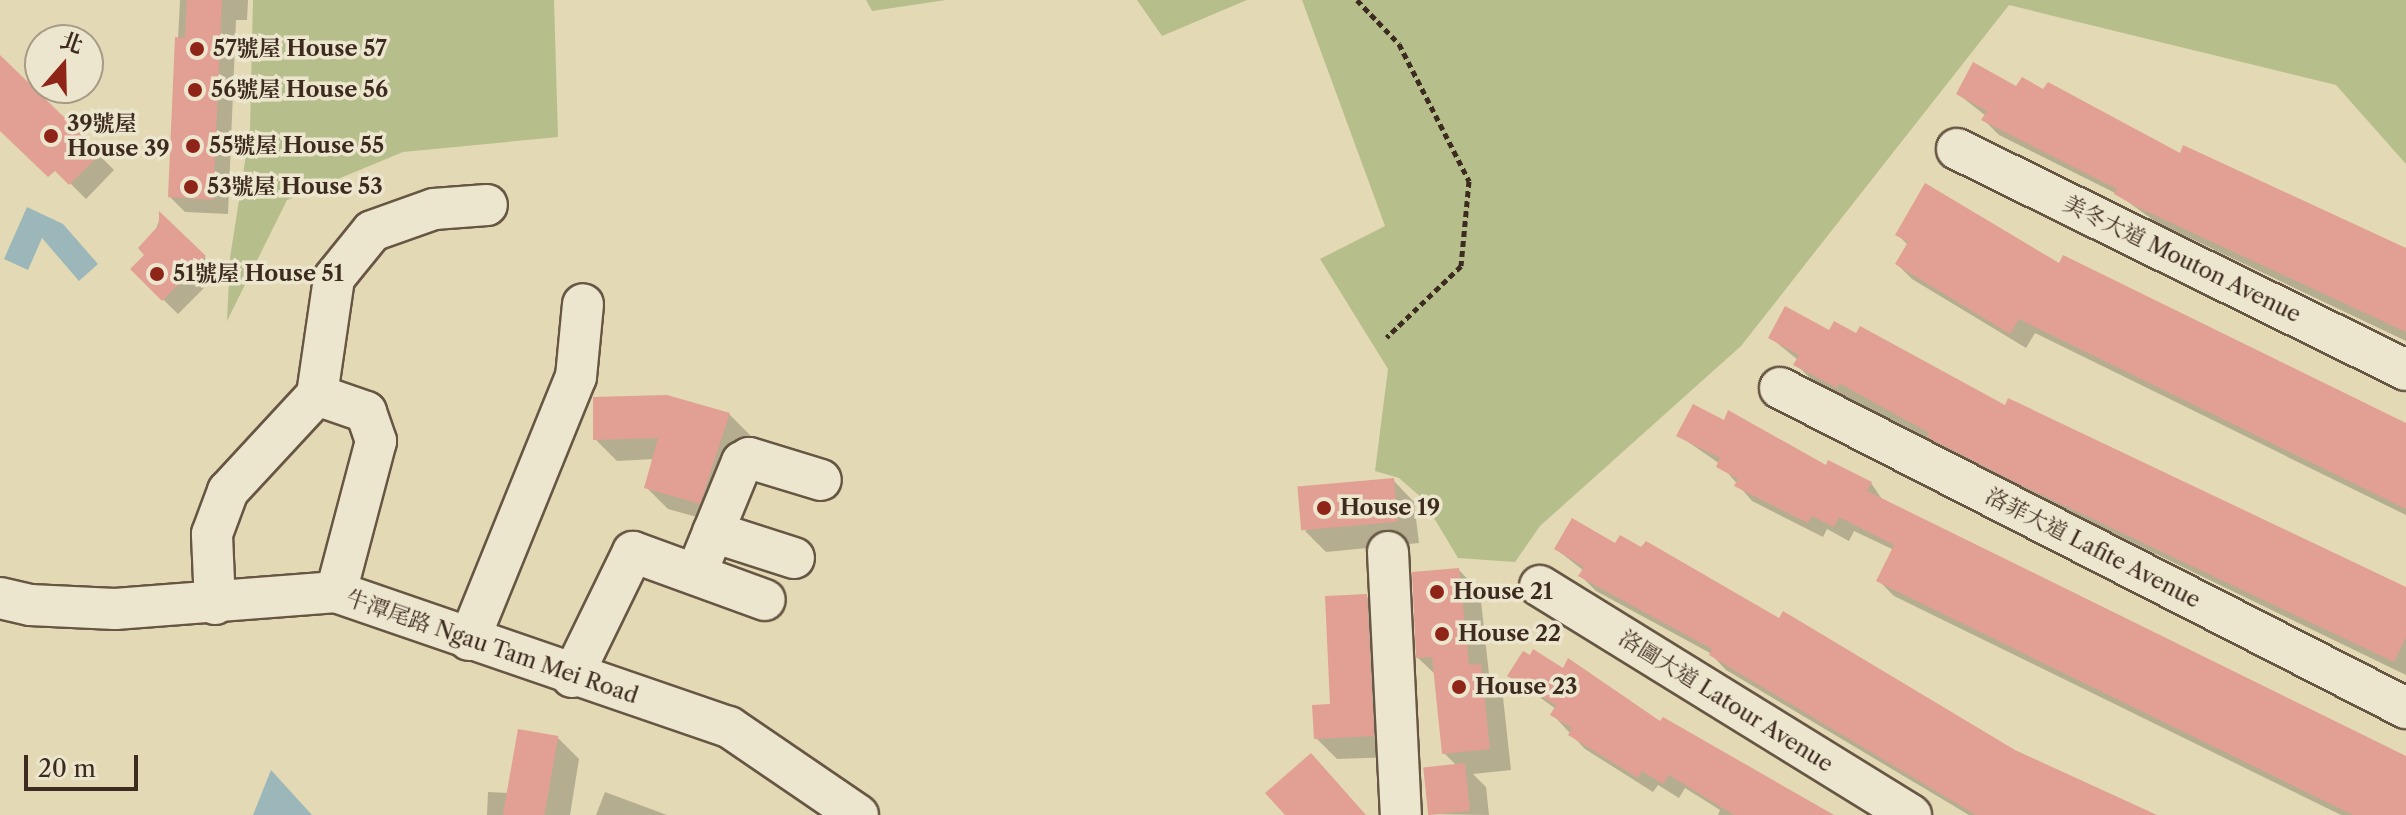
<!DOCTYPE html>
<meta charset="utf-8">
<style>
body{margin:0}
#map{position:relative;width:2406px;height:815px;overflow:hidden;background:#e3d9b4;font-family:"Libre Caslon Text","Noto Serif TC",serif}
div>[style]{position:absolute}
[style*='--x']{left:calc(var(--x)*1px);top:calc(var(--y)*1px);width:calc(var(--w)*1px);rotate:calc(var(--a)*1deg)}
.green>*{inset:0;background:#b6be8b}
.water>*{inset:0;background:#9cb7ba}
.shadow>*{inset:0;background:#0003}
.building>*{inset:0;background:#e1a093;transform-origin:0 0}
.path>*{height:5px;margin-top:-2.5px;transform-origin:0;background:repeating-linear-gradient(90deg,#3e2b1f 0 6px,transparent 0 10px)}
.roads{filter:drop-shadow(2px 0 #675644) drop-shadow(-2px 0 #675644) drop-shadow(0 2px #675644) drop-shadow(0 -2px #675644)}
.minor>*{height:40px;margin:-20px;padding:0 20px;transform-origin:20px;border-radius:20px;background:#ede6ce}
.dots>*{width:22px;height:22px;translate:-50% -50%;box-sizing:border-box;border:4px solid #ede6ce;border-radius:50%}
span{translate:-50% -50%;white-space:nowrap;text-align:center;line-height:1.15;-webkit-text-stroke:7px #ede6ce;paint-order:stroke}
.poi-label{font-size:22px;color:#3e2b1f;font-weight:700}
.left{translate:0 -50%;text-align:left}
.street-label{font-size:22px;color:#3e2b1f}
.north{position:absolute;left:24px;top:24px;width:80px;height:80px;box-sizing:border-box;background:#ede6ce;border:2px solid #a79b88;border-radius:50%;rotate:20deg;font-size:22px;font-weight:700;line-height:32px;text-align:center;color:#3e2b1f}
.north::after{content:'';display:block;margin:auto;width:28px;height:36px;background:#8f2418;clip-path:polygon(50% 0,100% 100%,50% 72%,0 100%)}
.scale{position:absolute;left:24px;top:755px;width:114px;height:36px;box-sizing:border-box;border:4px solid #3e2b1f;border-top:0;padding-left:10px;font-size:24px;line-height:28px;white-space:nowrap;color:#3e2b1f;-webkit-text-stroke:6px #ede6ce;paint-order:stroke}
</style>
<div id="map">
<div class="green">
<i style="clip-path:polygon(253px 0,554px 0,558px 137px,403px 152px,287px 200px,227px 321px,230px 258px,250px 129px)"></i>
<i style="clip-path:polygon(866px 0,946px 0,872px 11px)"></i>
<i style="clip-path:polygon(1137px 0,1247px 0,1162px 36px)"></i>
<i style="clip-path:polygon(1302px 0,2406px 0,2406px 164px,2336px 85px,2009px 5px,1741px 346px,1540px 526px,1515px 562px,1458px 558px,1422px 498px,1399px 478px,1375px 471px,1388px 369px,1320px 259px,1385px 226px)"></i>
</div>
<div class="water">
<i style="clip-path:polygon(27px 207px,63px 224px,98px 264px,79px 281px,42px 238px,28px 270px,4px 259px)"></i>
<i style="clip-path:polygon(271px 770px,312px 815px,253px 815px)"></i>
</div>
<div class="shadow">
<i style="clip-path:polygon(180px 0,248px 0,247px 20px,236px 20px,228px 214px,185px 212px,170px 197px)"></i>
<i style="clip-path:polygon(0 56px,114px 170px,86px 199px,0 113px)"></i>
<i style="clip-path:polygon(2017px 89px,2406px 250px,2406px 341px,2156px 222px,2117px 194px,1999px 135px,1984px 120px,1986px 116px,1958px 94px)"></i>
<i style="clip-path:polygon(161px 215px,220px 272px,178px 314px,132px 269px,147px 255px)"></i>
<i style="clip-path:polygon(1898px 235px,2059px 266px,2406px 426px,2406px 515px,2035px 333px,2026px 348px,1912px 279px,1897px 264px,1908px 245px)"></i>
<i style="clip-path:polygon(1829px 333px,2406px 591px,2406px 675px,1945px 452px,1933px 441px,1811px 379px,1796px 364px,1798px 360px,1771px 338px)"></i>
<i style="clip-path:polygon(729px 414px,751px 436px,722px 524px,668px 509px,646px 487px,654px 459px,617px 461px,595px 439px)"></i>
<i style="clip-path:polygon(1678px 435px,1826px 467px,1871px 483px,1884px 502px,2406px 758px,2406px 815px,2341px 815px,1894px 596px,1879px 581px,1894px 550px,1854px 531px,1849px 541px,1827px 529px,1823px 537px,1752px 501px,1720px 464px)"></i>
<i style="clip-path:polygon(1393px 480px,1414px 502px,1419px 543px,1326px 552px,1305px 531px)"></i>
<i style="clip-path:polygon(1615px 546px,2014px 751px,2152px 815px,1969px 815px,1726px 670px,1710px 653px,1596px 591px,1581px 576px,1584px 571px,1556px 549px)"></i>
<i style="clip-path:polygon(1459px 570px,1480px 592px,1489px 674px,1502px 688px,1511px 770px,1473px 774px,1486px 787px,1489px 815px,1430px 814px,1457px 766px,1444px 753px,1436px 675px,1418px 658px)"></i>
<i style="clip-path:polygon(1366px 596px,1388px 618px,1395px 757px,1337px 759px,1316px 738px,1333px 706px)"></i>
<i style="clip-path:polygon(1510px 676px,1661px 724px,1830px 815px,1718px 815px,1720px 810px,1685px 788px,1679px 798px,1658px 785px,1653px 792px,1585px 749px,1553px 715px,1556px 709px)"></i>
<i style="clip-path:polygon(557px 737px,579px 759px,570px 815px,487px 815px,488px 792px,509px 793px)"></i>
<i style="clip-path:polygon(605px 792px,667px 815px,596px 815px)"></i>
</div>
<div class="building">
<i style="clip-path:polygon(187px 0,222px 0,213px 200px,168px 197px,175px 37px,185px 38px)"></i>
<i style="clip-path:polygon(0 55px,101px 153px,69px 185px,55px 171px,48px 177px,0 131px)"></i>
<i style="clip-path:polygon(1973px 62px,2016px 86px,2022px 77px,2043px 89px,2048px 82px,2180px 153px,2183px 145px,2406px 248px,2406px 332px,2139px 208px,2114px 194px,2117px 189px,1981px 120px,1987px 111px,1956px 94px)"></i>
<i style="clip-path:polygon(1925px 183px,2059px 263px,2063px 255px,2406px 423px,2406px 509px,2019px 319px,2010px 334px,1895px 264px,1908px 242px,1895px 235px)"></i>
<i style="clip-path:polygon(159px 211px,206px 256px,162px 301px,130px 269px,144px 255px,138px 248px,159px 225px)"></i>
<i style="clip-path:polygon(1785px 306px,1829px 330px,1834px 321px,1856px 333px,1860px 326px,2005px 405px,2008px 398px,2406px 587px,2406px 637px,2394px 662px,2019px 484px,1927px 437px,1929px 433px,1839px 383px,1837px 388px,1793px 365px,1799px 355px,1768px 338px)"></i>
<i style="clip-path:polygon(667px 395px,730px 413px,700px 504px,644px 488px,658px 438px,593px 440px,593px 397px)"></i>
<i style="clip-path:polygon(1693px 404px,1724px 420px,1728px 410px,1826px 465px,1828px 460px,1872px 482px,1867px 491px,2406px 756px,2406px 815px,2353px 815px,1876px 581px,1894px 545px,1839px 517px,1834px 527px,1812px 516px,1808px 523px,1734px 486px,1738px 479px,1716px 467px,1720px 458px,1676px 436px)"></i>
<i style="left:1394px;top:478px;width:44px;height:97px;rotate:85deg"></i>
<i style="clip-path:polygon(1572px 518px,1615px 543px,1620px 535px,1641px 547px,1646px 541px,1779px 618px,1783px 611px,2015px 750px,2157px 815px,1976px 815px,1709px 655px,1712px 649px,1578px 576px,1584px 567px,1554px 549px)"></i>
<i style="clip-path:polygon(1459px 568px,1469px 665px,1481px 664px,1490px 749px,1442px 754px,1432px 657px,1416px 658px,1412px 572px)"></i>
<i style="clip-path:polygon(1367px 594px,1374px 736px,1314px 739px,1312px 705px,1330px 704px,1325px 596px)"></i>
<i style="clip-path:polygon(1533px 649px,1563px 668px,1568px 658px,1660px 721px,1663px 717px,1834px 815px,1734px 815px,1669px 775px,1663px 784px,1642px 771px,1638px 778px,1568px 735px,1572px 728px,1550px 715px,1556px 705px,1507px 676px,1523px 651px,1530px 655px)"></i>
<i style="left:518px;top:729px;width:41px;height:87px;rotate:10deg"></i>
<i style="clip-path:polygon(1311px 753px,1366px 815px,1285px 815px,1265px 793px)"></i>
<i style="left:1465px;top:763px;width:48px;height:42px;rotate:84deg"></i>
</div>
<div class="path">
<i style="--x:1357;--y:0;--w:61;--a:46.3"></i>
<i style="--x:1399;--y:44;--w:154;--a:62.9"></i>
<i style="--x:1469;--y:181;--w:85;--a:95.4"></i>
<i style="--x:1461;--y:266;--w:103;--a:136.2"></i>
</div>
<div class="roads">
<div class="minor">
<i style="--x:1957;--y:149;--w:500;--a:26.21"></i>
<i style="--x:1780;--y:388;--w:703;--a:27.08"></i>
<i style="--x:317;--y:395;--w:52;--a:19.1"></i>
<i style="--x:366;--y:412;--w:31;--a:71"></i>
<i style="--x:376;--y:441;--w:156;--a:104.8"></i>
<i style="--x:713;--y:532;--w:85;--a:17.8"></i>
<i style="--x:1388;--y:552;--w:263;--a:87.2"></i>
<i style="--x:696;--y:574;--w:121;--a:-67.7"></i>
<i style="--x:742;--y:462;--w:8;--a:-30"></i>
<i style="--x:749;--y:458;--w:75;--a:17"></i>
<i style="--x:1540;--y:586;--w:436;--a:31.7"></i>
<i style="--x:0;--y:598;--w:31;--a:13"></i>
<i style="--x:30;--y:605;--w:85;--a:2.7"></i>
<i style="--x:115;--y:609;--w:222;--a:-4.4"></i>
<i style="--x:336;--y:592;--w:416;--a:19"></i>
<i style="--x:729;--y:727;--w:156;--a:34.3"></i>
<i style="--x:215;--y:604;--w:70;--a:-92.5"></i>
<i style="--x:212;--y:534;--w:46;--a:-69.6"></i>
<i style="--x:228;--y:491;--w:131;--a:-47.2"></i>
<i style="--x:317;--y:395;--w:118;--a:-81.7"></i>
<i style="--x:334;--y:278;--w:60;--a:-51"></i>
<i style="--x:372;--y:231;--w:66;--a:-19.5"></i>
<i style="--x:434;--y:209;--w:53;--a:-4.3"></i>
<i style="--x:469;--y:640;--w:284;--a:-67.9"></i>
<i style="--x:576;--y:377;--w:73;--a:-84.5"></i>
<i style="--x:572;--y:677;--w:139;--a:-64"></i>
<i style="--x:633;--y:552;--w:140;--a:20"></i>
</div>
</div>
<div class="dots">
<i style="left:197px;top:49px;background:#8f2418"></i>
<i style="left:195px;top:90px;background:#8f2418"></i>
<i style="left:51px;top:136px;background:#8f2418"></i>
<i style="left:193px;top:146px;background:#8f2418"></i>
<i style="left:191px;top:187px;background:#8f2418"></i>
<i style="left:157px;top:274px;background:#8f2418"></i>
<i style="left:1324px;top:508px;background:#8f2418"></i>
<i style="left:1437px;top:592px;background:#8f2418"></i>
<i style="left:1442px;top:634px;background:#8f2418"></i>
<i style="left:1459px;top:687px;background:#8f2418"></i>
</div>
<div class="poi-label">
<span class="left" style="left:213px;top:49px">57號屋 House 57</span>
<span class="left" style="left:211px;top:90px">56號屋 House 56</span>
<span class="left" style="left:67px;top:136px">39號屋<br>House 39</span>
<span class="left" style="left:209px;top:146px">55號屋 House 55</span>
<span class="left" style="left:207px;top:187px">53號屋 House 53</span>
<span class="left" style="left:173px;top:274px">51號屋 House 51</span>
<span class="left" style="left:1340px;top:508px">House 19</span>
<span class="left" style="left:1453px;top:592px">House 21</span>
<span class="left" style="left:1458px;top:634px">House 22</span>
<span class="left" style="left:1475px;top:687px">House 23</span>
</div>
<div class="street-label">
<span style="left:2182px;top:259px;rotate:26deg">美冬大道 Mouton Avenue</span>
<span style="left:2093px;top:548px;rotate:27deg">洛菲大道 Lafite Avenue</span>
<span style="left:492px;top:647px;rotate:19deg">牛潭尾路 Ngau Tam Mei Road</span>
<span style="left:1726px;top:701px;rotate:32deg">洛圖大道 Latour Avenue</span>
</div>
<div class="north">北</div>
<div class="scale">20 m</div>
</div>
